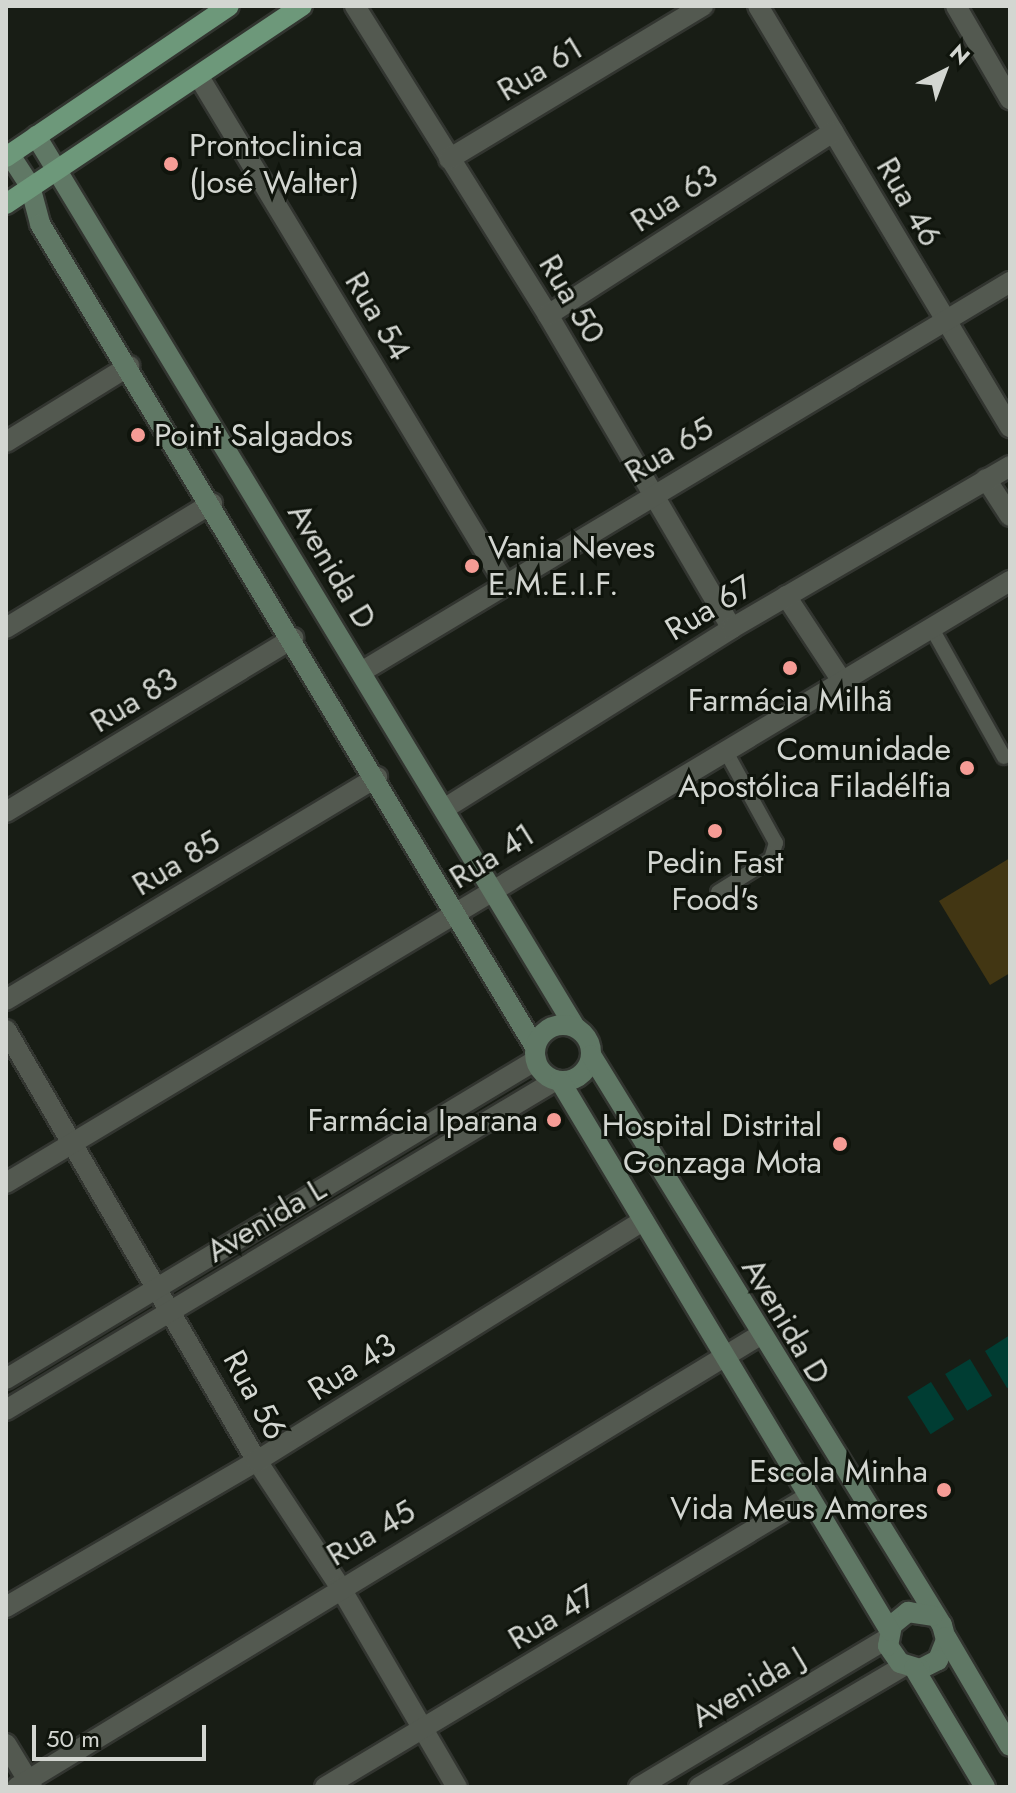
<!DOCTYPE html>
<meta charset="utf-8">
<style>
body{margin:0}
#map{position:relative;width:1016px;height:1793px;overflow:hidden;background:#181d15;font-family:Jost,sans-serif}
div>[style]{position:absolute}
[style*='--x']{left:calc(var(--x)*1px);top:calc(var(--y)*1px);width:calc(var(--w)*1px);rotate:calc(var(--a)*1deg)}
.green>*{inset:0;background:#423613}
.water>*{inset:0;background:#003d33;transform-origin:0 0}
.roads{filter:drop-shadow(2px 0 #323530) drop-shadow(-2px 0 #323530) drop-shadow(0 2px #323530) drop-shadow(0 -2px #323530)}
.service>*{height:14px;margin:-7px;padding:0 7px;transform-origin:7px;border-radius:7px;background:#535950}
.minor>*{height:20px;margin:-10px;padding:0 10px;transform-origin:10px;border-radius:10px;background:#535950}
.tertiary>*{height:20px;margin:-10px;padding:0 10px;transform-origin:10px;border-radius:10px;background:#535950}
.secondary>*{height:20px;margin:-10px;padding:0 10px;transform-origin:10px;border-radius:10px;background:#607865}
.secondary>.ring{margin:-10px;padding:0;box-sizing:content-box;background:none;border:20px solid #607865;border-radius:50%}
.primary>*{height:20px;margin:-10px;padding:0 10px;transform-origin:10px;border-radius:10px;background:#6d987a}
.dots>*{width:22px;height:22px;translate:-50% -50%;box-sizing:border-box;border:4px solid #0f140c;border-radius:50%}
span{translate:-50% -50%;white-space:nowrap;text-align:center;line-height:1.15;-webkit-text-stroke:6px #0f140c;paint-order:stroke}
.street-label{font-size:32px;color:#d3d6d1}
.poi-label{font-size:32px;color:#d3d6d1}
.left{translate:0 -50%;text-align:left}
.right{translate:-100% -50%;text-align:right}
.frame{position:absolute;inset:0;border:8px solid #d3d6d1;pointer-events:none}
.north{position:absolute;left:904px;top:32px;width:80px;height:80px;-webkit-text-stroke:6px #0f140c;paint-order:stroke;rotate:42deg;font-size:22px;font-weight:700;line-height:32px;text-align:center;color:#d3d6d1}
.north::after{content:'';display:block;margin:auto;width:28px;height:36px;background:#d3d6d1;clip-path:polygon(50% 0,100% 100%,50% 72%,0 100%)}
.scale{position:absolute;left:32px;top:1725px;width:174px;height:36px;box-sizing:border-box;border:4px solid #d3d6d1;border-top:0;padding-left:10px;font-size:24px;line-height:28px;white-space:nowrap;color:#d3d6d1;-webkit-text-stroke:6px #0f140c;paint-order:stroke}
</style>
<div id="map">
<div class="green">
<i style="clip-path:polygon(1010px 858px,1010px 973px,990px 985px,939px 901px)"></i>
</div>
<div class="water">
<i style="clip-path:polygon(1010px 1335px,1010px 1387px,1007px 1388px,985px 1351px)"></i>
<i style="left:970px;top:1359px;width:43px;height:29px;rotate:59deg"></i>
<i style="left:931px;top:1382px;width:44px;height:28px;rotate:58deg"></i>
</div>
<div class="roads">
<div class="service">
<i style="--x:931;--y:627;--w:149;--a:60.7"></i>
<i style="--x:718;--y:892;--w:62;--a:-31.9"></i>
<i style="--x:771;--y:859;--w:17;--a:-73"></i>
<i style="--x:776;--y:843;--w:106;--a:-118.7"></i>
</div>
<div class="minor">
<i style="--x:355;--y:6;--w:364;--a:58"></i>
<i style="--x:548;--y:315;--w:363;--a:59.6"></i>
<i style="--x:758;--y:6;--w:491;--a:59.1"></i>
<i style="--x:956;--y:6;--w:108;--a:59.9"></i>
<i style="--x:199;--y:77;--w:594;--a:58.9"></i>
<i style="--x:449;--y:159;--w:297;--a:-31.1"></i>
<i style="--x:548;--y:315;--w:339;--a:-32.7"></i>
<i style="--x:6;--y:442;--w:145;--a:-31.7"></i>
<i style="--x:986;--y:479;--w:44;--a:57"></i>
<i style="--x:786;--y:596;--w:102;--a:56.6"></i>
<i style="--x:6;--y:628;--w:241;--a:-31.2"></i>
<i style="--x:361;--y:672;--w:757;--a:-31"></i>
<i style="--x:444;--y:809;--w:340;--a:-32.1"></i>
<i style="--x:732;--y:628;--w:322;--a:-30.2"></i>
<i style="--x:6;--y:812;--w:336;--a:-31.2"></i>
<i style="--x:6;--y:1000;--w:433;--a:-31"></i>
<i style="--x:6;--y:1030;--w:499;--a:59.8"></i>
<i style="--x:257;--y:1461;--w:151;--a:56.6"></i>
<i style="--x:340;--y:1587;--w:232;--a:59.7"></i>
<i style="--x:6;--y:1183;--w:1171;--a:-30.95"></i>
<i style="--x:6;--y:1607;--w:290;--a:-30.2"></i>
<i style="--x:257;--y:1461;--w:455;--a:-31.9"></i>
<i style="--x:6;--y:1744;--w:50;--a:58.8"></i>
<i style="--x:17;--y:1787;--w:870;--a:-31.31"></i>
<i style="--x:325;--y:1787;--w:563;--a:-30.98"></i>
</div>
<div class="tertiary">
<i style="--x:6;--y:1379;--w:619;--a:-31.04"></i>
<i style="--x:6;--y:1410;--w:641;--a:-30.96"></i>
<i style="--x:639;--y:1787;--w:290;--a:-30.9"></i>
<i style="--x:699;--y:1787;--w:239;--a:-30.6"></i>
</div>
<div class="secondary">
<i style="--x:36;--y:136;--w:1041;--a:58.83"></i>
<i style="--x:10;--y:155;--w:37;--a:57"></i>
<i style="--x:30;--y:186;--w:39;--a:75"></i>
<i style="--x:40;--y:224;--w:960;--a:58.97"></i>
<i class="ring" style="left:535px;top:1025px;width:36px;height:36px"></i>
<i style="--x:591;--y:1055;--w:669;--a:58.38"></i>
<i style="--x:942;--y:1625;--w:16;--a:75"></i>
<i style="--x:946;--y:1640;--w:22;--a:112"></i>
<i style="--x:938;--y:1660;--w:20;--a:153"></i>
<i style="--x:920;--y:1669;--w:21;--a:-163"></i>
<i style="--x:900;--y:1663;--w:21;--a:-125"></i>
<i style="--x:888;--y:1646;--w:21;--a:-79"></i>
<i style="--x:892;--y:1625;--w:21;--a:-39"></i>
<i style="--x:908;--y:1612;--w:25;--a:9"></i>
<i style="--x:560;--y:1081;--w:641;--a:59.04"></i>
<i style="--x:946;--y:1637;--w:126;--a:59.6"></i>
<i style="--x:914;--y:1668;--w:139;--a:59.2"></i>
</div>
<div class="primary">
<i style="--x:6;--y:157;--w:269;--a:-34.1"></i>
<i style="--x:6;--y:204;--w:356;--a:-33.8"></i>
</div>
</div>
<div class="dots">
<i style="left:171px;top:164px;background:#f59c95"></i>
<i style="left:138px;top:435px;background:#f59c95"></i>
<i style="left:472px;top:566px;background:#f59c95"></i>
<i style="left:790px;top:668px;background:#f59c95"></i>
<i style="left:967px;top:768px;background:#f59c95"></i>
<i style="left:715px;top:831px;background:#f59c95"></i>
<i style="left:554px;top:1120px;background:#f59c95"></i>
<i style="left:840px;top:1144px;background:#f59c95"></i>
<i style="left:944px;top:1490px;background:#f59c95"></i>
</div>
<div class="street-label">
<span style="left:540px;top:69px;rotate:-31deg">Rua 61</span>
<span style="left:674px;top:198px;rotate:-33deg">Rua 63</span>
<span style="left:909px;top:202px;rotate:60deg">Rua 46</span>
<span style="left:572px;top:299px;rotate:59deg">Rua 50</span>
<span style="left:378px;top:316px;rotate:59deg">Rua 54</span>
<span style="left:669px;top:450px;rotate:-31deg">Rua 65</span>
<span style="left:332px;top:566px;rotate:59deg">Avenida D</span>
<span style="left:709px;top:608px;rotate:-31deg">Rua 67</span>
<span style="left:134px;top:700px;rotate:-31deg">Rua 83</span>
<span style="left:492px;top:856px;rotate:-32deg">Rua 41</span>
<span style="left:176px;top:863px;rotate:-31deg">Rua 85</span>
<span style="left:266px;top:1220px;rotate:-31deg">Avenida L</span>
<span style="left:786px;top:1321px;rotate:59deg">Avenida D</span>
<span style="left:352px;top:1367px;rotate:-32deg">Rua 43</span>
<span style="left:255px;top:1395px;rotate:61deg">Rua 56</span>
<span style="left:371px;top:1533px;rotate:-31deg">Rua 45</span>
<span style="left:552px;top:1617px;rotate:-31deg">Rua 47</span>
<span style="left:748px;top:1687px;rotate:-31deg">Avenida J</span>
</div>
<div class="poi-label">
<span class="left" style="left:189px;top:164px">Prontoclinica<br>(José Walter)</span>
<span class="left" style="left:154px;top:435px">Point Salgados</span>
<span class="left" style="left:488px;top:566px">Vania Neves<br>E.M.E.I.F.</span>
<span style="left:790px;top:700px">Farmácia Milhã</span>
<span class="right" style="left:951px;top:768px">Comunidade<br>Apostólica Filadélfia</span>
<span style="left:715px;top:881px">Pedin Fast<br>Food's</span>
<span class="right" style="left:538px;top:1120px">Farmácia Iparana</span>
<span class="right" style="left:822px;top:1144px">Hospital Distrital<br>Gonzaga Mota</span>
<span class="right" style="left:928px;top:1490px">Escola Minha<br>Vida Meus Amores</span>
</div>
<div class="frame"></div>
<div class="north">N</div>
<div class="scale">50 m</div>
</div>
